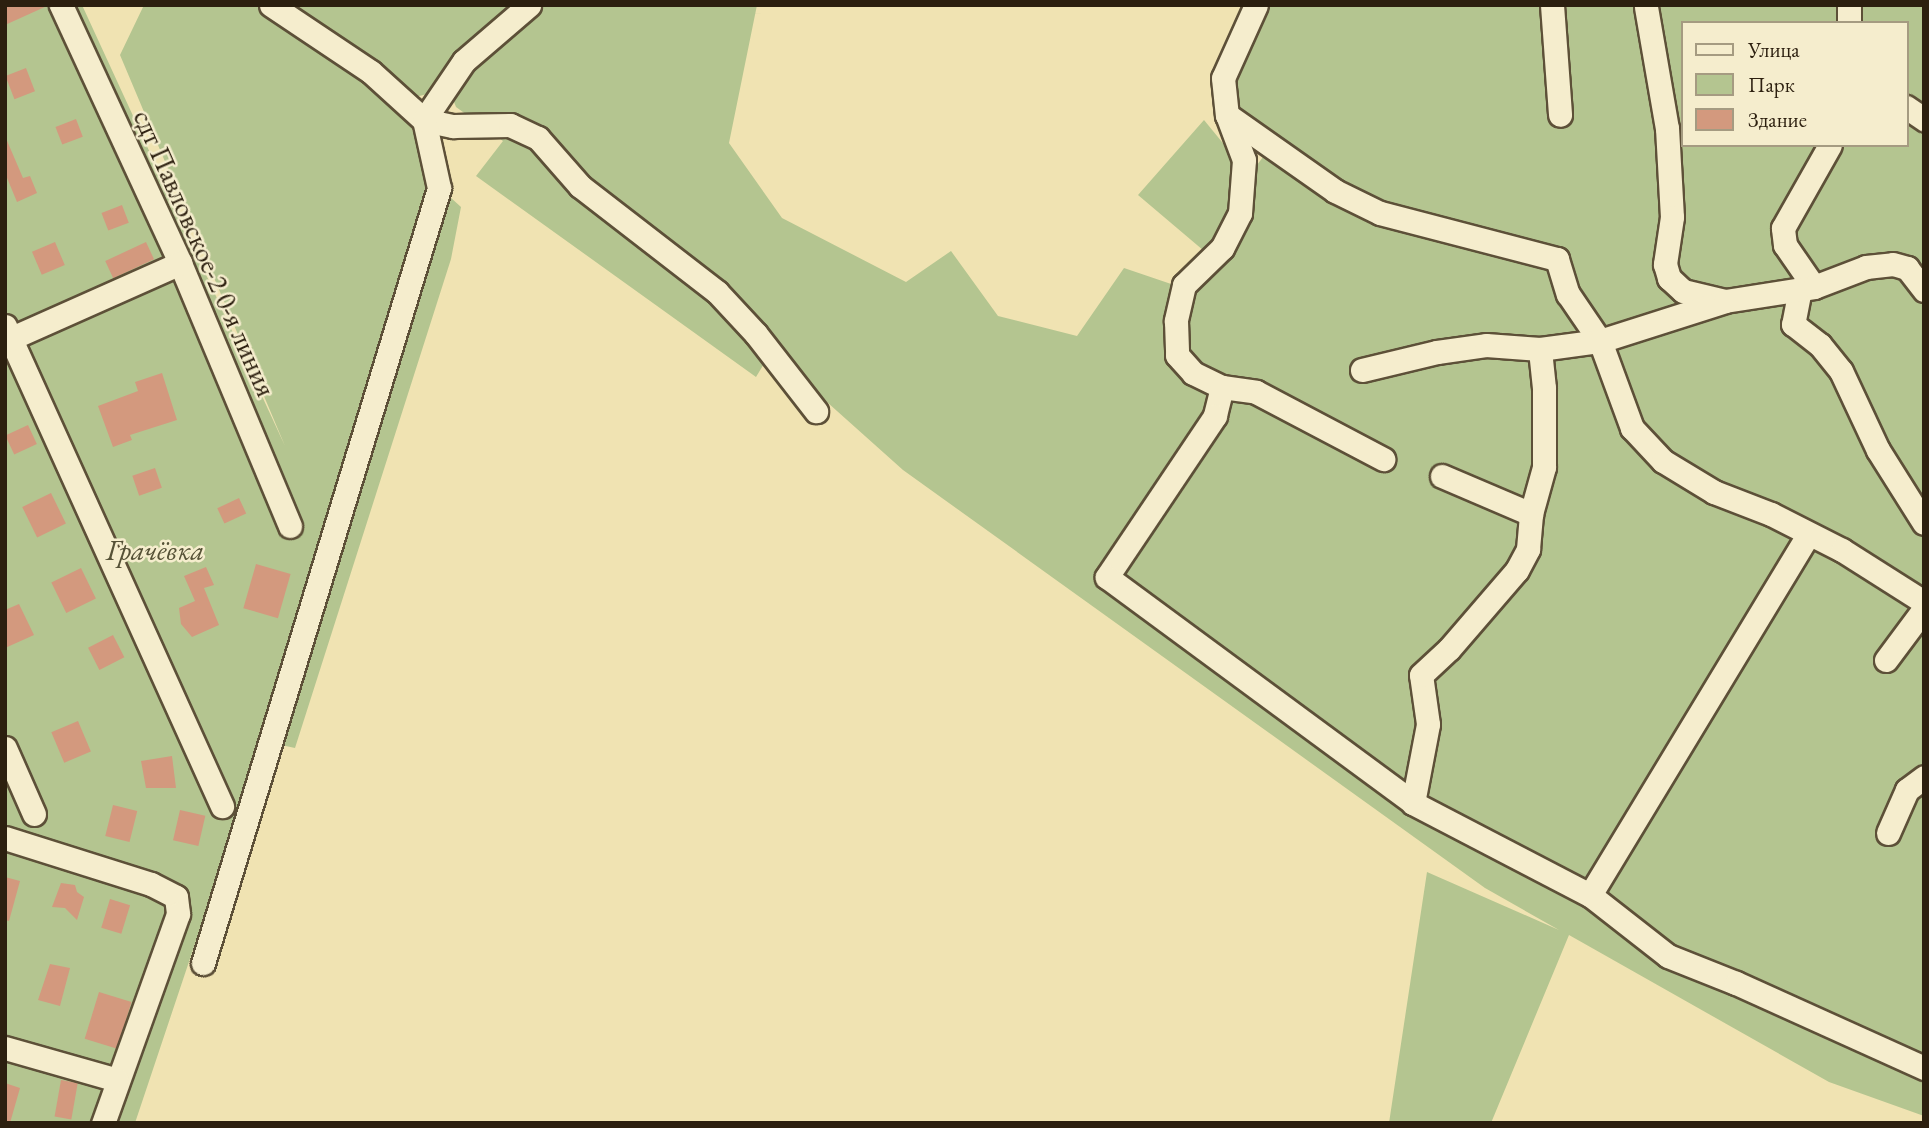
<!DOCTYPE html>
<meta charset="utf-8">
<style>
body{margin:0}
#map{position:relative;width:1929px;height:1128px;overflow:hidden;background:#f0e3b2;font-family:"EB Garamond",serif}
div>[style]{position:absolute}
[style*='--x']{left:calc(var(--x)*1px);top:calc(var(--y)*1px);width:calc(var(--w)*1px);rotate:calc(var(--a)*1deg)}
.green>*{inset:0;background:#b4c590}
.building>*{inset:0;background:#d3997e;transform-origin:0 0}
.roads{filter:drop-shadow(2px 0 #5d5038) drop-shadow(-2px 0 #5d5038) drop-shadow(0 2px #5d5038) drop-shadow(0 -2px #5d5038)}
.minor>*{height:23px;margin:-11.5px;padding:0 11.5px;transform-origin:11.5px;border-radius:11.5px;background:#f5edcd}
span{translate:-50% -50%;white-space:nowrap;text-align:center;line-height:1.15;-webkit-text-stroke:5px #f5edcd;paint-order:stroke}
.street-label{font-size:28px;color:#2c1f0f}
.park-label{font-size:28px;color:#555136;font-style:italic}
.frame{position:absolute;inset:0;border:7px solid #2c1f0f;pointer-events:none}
.legend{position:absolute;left:1681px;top:21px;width:228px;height:126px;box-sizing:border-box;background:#f5edcd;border:2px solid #a59b81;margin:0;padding:9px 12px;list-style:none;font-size:21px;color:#2c1f0f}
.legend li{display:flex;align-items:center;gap:14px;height:35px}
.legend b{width:35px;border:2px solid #a59b81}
</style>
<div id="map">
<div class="green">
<i style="clip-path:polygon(evenodd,5px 5px,82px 5px,285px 446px,120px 55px,144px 5px,757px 5px,729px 143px,782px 218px,906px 282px,951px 251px,998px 316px,1077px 336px,1124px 268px,1177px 286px,1210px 256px,1138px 195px,1204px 120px,1231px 153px,1236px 193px,1275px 141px,1240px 110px,1233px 81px,1267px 5px,1924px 5px,1924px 1116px,1829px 1082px,1569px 935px,1491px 1123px,1389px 1123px,1427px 872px,1559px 930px,1485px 888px,903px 470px,771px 352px,756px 377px,476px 176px,503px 141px,456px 107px,449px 89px,402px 100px,429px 178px,461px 207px,451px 259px,295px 748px,258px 740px,213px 890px,135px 1123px,5px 1123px,5px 5px,1682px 23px,1906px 23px,1906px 145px,1682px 145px,1682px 23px)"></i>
</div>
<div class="building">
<i style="clip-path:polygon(5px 5px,47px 5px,47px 6px,5px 25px)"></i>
<i style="left:26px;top:68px;width:25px;height:22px;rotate:69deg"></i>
<i style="left:76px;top:119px;width:19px;height:22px;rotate:69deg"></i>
<i style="clip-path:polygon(5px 136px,23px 178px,30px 176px,37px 193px,17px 202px,5px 173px)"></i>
<i style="left:122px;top:205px;width:19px;height:22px;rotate:69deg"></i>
<i style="left:55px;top:242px;width:25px;height:25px;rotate:67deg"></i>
<i style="left:146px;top:242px;width:19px;height:45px;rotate:65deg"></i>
<i style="clip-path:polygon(162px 373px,177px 420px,130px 435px,132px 440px,113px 447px,98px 406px,138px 391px,135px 382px)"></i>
<i style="left:28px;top:425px;width:21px;height:25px;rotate:65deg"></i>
<i style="left:155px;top:468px;width:21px;height:24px;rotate:71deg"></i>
<i style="left:51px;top:493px;width:34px;height:32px;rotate:64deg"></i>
<i style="left:239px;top:498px;width:17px;height:24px;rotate:65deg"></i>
<i style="left:256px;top:564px;width:36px;height:46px;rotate:16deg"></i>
<i style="clip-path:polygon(206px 567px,214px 585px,204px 588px,219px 625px,192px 637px,181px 624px,179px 608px,195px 601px,184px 576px)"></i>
<i style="left:81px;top:568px;width:34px;height:33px;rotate:64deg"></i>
<i style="clip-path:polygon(19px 604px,34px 635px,5px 648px,5px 610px)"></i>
<i style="left:113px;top:635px;width:25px;height:28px;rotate:63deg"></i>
<i style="left:78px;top:721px;width:33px;height:29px;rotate:67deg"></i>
<i style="clip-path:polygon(172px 756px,176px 788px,146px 788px,141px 761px)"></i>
<i style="left:113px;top:805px;width:25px;height:32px;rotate:14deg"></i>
<i style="left:180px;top:810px;width:26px;height:31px;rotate:13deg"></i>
<i style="clip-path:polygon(5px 877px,20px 881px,9px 921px,5px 920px)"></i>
<i style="clip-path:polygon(61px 883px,75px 885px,77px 892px,84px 897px,77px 920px,65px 908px,52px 907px)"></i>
<i style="left:110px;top:899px;width:21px;height:30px;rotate:17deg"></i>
<i style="clip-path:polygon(50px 964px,70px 968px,60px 1006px,38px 1000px)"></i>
<i style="left:99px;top:992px;width:34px;height:49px;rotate:17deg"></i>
<i style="left:61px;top:1080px;width:17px;height:37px;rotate:10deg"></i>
<i style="clip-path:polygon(5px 1083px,20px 1088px,10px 1123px,5px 1123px)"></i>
</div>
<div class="roads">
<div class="minor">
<i style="--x:61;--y:5;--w:284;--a:65.2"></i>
<i style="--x:180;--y:263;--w:285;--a:67.3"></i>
<i style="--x:271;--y:5;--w:120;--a:33.8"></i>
<i style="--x:371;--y:72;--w:72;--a:42.2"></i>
<i style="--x:424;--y:120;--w:30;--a:12"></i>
<i style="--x:453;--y:126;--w:57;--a:-1"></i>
<i style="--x:510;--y:125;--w:31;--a:25"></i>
<i style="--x:538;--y:138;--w:64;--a:48.8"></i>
<i style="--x:580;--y:186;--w:173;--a:37.7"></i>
<i style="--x:717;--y:292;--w:57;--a:47.1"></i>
<i style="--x:756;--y:334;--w:98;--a:52.1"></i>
<i style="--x:1256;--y:5;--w:80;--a:114.3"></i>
<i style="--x:1223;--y:78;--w:37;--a:84"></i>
<i style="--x:1227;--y:115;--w:132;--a:35.1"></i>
<i style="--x:1335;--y:191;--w:50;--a:26.1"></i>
<i style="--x:1380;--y:213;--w:183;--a:14.6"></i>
<i style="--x:1557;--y:259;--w:37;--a:73"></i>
<i style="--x:1568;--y:294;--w:57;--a:55.8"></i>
<i style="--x:1600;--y:341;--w:93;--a:69.8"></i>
<i style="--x:1632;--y:428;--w:45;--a:46.8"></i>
<i style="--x:1663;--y:461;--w:60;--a:31.3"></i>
<i style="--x:1714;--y:492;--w:61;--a:21.1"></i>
<i style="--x:1771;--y:514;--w:80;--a:26.9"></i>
<i style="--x:1842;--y:550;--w:97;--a:32.4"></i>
<i style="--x:1552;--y:5;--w:110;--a:85.8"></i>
<i style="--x:1849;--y:5;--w:18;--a:90"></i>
<i style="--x:1646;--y:7;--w:123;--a:80.2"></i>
<i style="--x:1667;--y:128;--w:89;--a:86.8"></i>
<i style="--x:1672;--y:217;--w:48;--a:98.5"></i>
<i style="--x:1665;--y:264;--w:15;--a:74"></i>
<i style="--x:1669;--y:278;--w:19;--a:43"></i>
<i style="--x:1683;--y:291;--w:43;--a:13.4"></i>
<i style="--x:1906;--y:107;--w:22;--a:34"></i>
<i style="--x:1227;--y:115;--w:48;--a:69.3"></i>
<i style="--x:1244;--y:160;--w:53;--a:94.3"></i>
<i style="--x:1240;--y:213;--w:39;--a:117"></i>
<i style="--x:1222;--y:248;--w:53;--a:135.8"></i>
<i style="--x:1184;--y:285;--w:37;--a:103"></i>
<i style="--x:1176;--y:321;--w:34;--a:88"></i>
<i style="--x:1177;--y:355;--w:24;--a:48"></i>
<i style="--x:1193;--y:373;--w:32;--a:26"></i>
<i style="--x:1222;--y:387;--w:34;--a:8"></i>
<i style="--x:1256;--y:392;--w:144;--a:27.8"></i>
<i style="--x:1814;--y:287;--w:51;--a:-124.6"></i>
<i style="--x:1785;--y:245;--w:17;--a:-97"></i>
<i style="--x:1783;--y:228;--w:95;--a:-60.5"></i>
<i style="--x:1800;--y:289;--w:36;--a:101"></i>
<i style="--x:1793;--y:324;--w:34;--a:38"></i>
<i style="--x:1820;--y:345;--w:33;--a:51"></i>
<i style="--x:1841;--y:371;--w:87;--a:64.9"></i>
<i style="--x:1878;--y:450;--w:86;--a:57.8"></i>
<i style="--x:5;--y:326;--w:527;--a:65.67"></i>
<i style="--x:5;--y:341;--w:192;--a:-24"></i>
<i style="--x:1362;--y:370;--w:77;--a:-13.5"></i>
<i style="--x:1437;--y:352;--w:49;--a:-8.1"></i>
<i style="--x:1486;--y:345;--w:54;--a:4.2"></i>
<i style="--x:1540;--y:349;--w:61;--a:-7.6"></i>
<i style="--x:1600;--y:341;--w:131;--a:-17.7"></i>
<i style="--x:1725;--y:301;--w:90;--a:-8.9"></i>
<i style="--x:1814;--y:287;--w:56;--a:-21"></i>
<i style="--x:1866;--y:267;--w:27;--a:-6"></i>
<i style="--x:1893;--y:264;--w:15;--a:16"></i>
<i style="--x:1907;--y:268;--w:28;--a:52"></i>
<i style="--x:1222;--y:387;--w:30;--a:104"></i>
<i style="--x:1215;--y:416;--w:194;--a:123.9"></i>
<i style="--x:1107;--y:577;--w:380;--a:36.4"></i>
<i style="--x:1413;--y:803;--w:199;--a:27.5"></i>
<i style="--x:1590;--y:895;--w:99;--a:38"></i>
<i style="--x:1668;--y:956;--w:73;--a:21.7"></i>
<i style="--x:1736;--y:983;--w:206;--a:24.3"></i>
<i style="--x:1442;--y:476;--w:97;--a:23.1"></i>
<i style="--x:1886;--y:660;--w:64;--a:-53.3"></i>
<i style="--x:5;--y:748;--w:72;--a:66.3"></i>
<i style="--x:1413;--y:803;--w:80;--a:-79.2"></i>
<i style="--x:1428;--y:724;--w:49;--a:-98.1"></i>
<i style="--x:1421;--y:675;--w:38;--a:-43"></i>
<i style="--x:1449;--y:649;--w:104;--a:-49.3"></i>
<i style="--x:1517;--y:570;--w:24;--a:-62"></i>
<i style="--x:1528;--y:549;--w:35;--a:-85"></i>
<i style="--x:1531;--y:514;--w:49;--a:-74.5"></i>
<i style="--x:1544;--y:467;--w:79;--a:-90"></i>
<i style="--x:1544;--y:388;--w:39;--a:-96"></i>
<i style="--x:1888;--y:833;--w:47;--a:-66.2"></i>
<i style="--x:1907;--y:790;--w:21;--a:-37"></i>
<i style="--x:5;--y:838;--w:153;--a:17.5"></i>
<i style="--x:151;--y:884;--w:28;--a:27"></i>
<i style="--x:176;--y:897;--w:17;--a:83"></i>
<i style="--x:178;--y:914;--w:222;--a:109.7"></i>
<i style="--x:1590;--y:895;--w:422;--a:-58.8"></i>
<i style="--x:203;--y:963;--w:810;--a:-73.06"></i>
<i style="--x:439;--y:188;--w:70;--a:-102.4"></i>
<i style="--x:424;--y:120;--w:71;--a:-55.9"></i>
<i style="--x:464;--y:61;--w:86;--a:-40.7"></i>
<i style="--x:5;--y:1048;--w:116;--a:15.9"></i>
</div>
</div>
<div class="street-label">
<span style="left:205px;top:253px;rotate:66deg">сдт Павловское-2 0-я линия</span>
</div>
<div class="park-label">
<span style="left:155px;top:550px">Грачёвка</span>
</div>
<div class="frame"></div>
<ul class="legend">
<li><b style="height:9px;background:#f5edcd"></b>Улица</li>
<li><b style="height:19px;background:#b4c590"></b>Парк</li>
<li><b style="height:19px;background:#d3997e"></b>Здание</li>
</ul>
</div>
